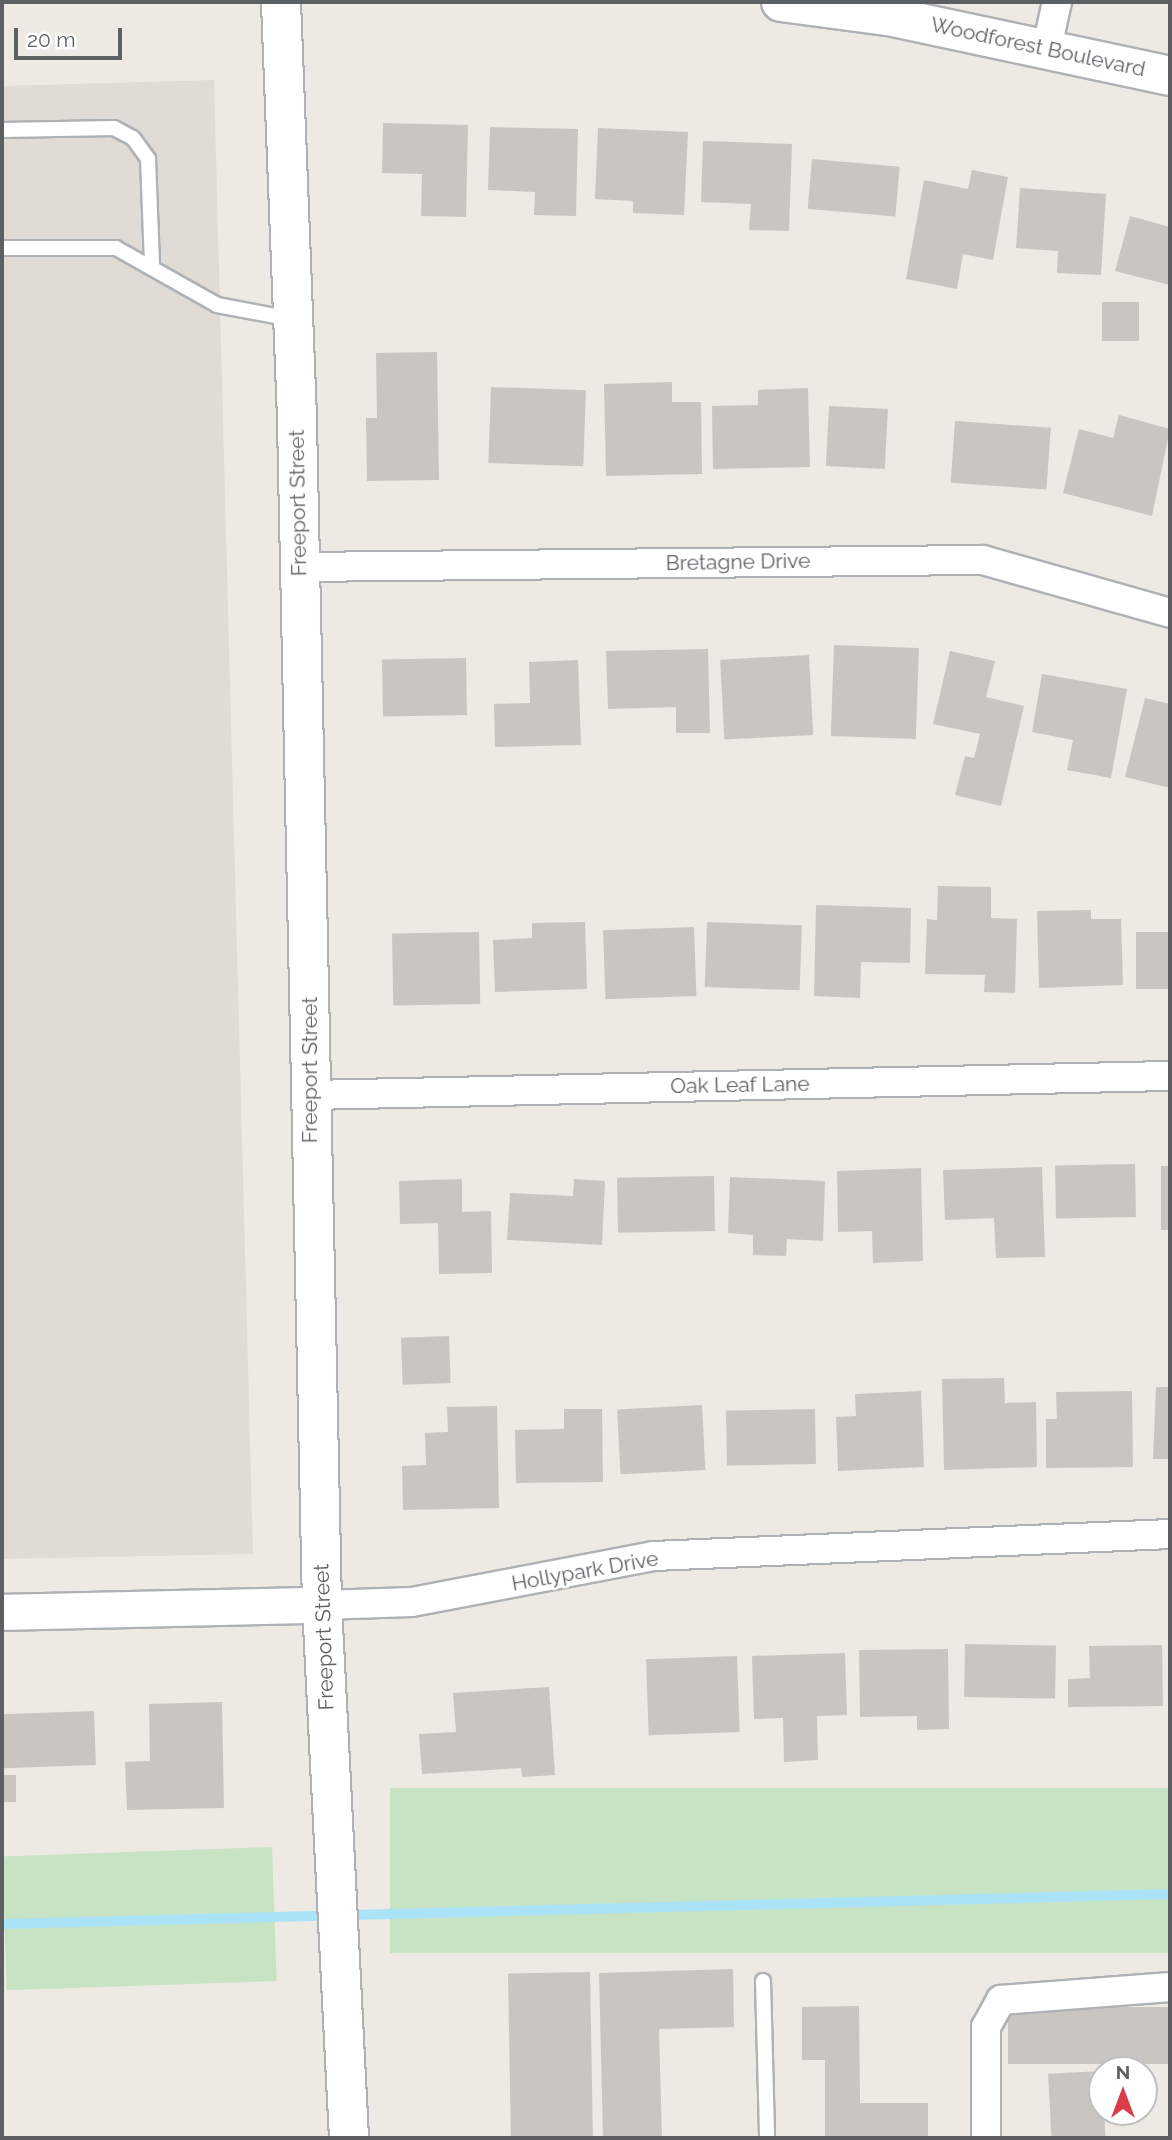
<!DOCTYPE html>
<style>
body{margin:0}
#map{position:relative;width:1172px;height:2140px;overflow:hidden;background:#edeae4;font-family:Raleway,sans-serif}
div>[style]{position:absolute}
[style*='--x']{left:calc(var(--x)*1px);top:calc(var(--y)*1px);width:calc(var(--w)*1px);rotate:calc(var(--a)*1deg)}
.education>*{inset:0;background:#e0dbd5}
.green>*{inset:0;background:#c7e3c3;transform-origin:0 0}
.stream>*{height:10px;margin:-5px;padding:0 5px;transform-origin:5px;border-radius:5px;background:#aae2f8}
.building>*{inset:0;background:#c9c5c1;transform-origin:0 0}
.roads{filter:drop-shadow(2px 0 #afb2b5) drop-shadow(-2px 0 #afb2b5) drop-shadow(0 2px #afb2b5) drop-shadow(0 -2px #afb2b5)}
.service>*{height:14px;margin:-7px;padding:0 7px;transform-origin:7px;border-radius:7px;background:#fff}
.minor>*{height:28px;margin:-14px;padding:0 14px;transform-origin:14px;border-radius:14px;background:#fff}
.tertiary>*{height:35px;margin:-17.5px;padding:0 17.5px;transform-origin:17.5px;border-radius:17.5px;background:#fff}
.secondary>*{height:38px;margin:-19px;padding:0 19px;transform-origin:19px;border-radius:19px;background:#fff}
span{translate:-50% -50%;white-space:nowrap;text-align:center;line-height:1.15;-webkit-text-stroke:5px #fff;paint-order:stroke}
.street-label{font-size:21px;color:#5c6063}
.frame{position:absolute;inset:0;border:4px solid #5c6063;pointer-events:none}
.north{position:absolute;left:1088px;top:2056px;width:70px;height:70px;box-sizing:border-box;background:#fff;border:2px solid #bebfc1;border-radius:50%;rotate:0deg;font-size:19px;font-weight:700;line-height:28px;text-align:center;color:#5c6063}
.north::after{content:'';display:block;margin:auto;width:24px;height:32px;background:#db3d48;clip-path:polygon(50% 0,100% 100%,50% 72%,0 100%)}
.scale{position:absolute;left:14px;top:28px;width:108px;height:32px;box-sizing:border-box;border:4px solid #5c6063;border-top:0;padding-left:9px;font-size:21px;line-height:24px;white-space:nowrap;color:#5c6063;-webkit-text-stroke:5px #fff;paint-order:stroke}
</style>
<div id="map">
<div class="education">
<i style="clip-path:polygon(214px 80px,253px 1554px,2px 1559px,2px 86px)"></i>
</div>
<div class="green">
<i style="left:1170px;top:1788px;width:165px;height:780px;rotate:90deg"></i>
<i style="left:272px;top:1847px;width:134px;height:270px;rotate:88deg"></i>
</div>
<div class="stream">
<i style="--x:2;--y:1924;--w:1168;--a:-1.47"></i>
</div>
<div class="building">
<i style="clip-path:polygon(383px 123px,468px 125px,466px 217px,421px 216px,422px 174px,382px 173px)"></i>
<i style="clip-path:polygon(490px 127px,578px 129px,576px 216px,534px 215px,535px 192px,488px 190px)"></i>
<i style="clip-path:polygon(598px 128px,688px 132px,684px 215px,633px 213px,633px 201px,595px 199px)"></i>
<i style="clip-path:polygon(703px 141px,792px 144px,789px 231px,749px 230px,751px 204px,701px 202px)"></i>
<i style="left:812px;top:159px;width:88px;height:50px;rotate:5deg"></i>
<i style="clip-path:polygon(972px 170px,1008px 177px,993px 260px,963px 254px,957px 289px,906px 279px,924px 180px,968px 189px)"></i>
<i style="clip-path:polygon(1020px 188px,1106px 194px,1101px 275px,1057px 273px,1058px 251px,1016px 248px)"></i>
<i style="clip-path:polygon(1130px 216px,1170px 227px,1170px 285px,1115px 271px)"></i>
<i style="left:1102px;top:302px;width:37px;height:39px"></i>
<i style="clip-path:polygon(437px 352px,439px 480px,367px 481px,366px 418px,377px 418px,376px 353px)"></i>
<i style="clip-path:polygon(672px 382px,672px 402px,701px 402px,702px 474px,606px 476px,604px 384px)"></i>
<i style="left:491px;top:387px;width:95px;height:76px;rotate:2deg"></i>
<i style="clip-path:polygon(808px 388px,810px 467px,713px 469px,712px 406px,758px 405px,758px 390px)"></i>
<i style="left:829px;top:406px;width:59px;height:60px;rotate:3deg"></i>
<i style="clip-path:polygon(1119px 415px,1170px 429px,1152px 516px,1063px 493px,1079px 429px,1113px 438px)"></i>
<i style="left:955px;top:421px;width:96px;height:62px;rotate:4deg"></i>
<i style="left:834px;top:645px;width:85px;height:91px;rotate:2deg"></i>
<i style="clip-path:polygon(708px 649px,710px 733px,676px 733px,676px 707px,608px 709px,606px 651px)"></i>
<i style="clip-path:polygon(950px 651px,995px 661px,986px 697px,1024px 706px,1001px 806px,955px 795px,965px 756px,974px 758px,980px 734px,933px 724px)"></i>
<i style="left:809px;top:655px;width:80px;height:89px;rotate:87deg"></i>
<i style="left:466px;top:658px;width:57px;height:84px;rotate:89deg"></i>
<i style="clip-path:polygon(578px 660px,581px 745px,495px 747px,494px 704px,530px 703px,529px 662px)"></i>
<i style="clip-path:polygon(1042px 674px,1127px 689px,1111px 778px,1067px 770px,1073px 740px,1032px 732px)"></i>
<i style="clip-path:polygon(1145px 698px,1170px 704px,1170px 788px,1125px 777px)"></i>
<i style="clip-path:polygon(938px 886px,991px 887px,991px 918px,1017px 919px,1015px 993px,984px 992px,985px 975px,925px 974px,927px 919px,937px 920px)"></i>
<i style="clip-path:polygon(816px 905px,911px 908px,910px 963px,861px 962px,860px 998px,814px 996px)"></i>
<i style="clip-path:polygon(1091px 910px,1091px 919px,1121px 919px,1123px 985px,1039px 988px,1037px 911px)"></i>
<i style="clip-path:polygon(585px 922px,587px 989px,495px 992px,493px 940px,532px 938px,532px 923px)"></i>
<i style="left:707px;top:922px;width:95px;height:65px;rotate:2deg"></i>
<i style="left:694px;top:927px;width:69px;height:91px;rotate:88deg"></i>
<i style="left:479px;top:932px;width:72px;height:87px;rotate:89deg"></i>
<i style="left:1170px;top:932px;width:57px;height:34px;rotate:90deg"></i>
<i style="left:1135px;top:1164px;width:53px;height:80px;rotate:89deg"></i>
<i style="left:1161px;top:1166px;width:9px;height:64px"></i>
<i style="clip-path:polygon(1042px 1167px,1045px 1257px,996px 1258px,994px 1218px,945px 1220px,943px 1170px)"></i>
<i style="clip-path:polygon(921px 1168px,923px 1261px,873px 1263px,872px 1231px,838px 1232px,837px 1171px)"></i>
<i style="left:714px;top:1176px;width:55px;height:97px;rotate:89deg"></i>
<i style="clip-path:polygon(730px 1177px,825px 1181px,823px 1241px,787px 1239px,786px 1256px,753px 1255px,753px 1235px,728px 1233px)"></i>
<i style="clip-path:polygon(462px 1179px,462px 1212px,491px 1211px,492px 1273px,439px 1274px,438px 1223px,400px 1224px,399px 1181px)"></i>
<i style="clip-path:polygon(574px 1179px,605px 1181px,602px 1245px,507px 1240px,510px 1193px,573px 1196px)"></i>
<i style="left:449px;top:1336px;width:47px;height:48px;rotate:88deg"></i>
<i style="clip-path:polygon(1004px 1378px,1005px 1403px,1036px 1402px,1037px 1467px,944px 1470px,942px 1379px)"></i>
<i style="clip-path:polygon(1156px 1387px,1170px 1387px,1170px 1459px,1153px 1459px)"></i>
<i style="clip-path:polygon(921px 1391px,924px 1467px,838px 1471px,836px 1417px,856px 1416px,855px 1394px)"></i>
<i style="clip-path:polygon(1132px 1391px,1133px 1467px,1046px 1468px,1046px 1419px,1057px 1419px,1056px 1392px)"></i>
<i style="left:702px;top:1405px;width:65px;height:85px;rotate:87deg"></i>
<i style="clip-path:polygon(497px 1406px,499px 1508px,403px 1510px,402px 1466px,426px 1465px,425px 1433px,448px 1432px,447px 1407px)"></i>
<i style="clip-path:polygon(564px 1409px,602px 1409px,603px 1482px,516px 1483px,515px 1430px,564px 1429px)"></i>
<i style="left:815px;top:1409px;width:55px;height:89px;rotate:89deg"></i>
<i style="left:965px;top:1644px;width:91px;height:53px;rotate:1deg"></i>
<i style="clip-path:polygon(1162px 1645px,1163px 1706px,1068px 1707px,1068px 1679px,1090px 1678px,1089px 1646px)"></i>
<i style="clip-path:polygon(948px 1649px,949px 1729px,917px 1730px,917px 1716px,860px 1717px,859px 1650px)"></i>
<i style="clip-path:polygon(845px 1653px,847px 1715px,817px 1716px,818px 1760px,784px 1762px,783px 1718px,754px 1719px,752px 1656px)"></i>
<i style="left:737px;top:1656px;width:76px;height:91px;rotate:88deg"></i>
<i style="clip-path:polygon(549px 1687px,555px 1775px,522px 1777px,521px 1768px,422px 1774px,419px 1734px,456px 1732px,453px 1693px)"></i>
<i style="clip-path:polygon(222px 1702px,224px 1808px,127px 1810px,125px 1762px,150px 1761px,149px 1704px)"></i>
<i style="left:94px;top:1711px;width:54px;height:92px;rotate:88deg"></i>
<i style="left:2px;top:1775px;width:14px;height:27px"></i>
<i style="clip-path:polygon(733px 1969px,734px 2027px,659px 2029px,662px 2138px,603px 2138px,599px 1973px)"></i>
<i style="left:590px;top:1972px;width:166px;height:82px;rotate:89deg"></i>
<i style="clip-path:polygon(859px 2006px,860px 2103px,928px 2103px,928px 2138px,825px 2138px,825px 2060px,802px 2060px,802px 2007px)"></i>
<i style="left:1170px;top:2007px;width:57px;height:162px;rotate:90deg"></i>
<i style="left:1102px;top:2071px;width:67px;height:54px;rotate:87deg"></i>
</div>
<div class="roads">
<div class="service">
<i style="--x:2;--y:130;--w:112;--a:-1"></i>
<i style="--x:114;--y:128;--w:21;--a:28"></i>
<i style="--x:133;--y:138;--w:26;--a:54"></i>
<i style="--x:148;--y:159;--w:106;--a:87.8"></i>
<i style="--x:2;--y:248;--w:114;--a:0"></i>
<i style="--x:116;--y:248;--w:116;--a:29.4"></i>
<i style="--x:217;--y:305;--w:75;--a:10.7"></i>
<i style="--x:763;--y:1981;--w:157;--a:88.5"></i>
</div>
<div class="minor">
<i style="--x:1047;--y:47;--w:46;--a:-77.5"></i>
<i style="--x:298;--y:567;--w:685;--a:-0.59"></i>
<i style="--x:983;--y:560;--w:194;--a:15.8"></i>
<i style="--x:311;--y:1095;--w:859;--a:-1.27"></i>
<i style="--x:322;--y:1605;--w:90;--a:-1.9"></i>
<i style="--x:412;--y:1602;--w:246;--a:-10.8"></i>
<i style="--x:654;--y:1556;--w:516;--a:-2.44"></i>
<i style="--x:986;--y:2138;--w:111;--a:-90"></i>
<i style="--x:986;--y:2027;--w:31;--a:-61"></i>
<i style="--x:1001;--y:2000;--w:169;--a:-4.4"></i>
</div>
<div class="tertiary">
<i style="--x:2;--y:1612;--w:320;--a:-1.3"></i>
</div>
<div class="secondary">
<i style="--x:281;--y:2;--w:420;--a:87.8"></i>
<i style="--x:297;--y:422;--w:1183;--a:88.79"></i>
<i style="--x:322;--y:1605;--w:534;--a:87.1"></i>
<i style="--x:781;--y:2;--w:108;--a:7.5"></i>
<i style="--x:888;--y:16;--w:288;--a:12"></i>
</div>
</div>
<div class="street-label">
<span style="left:1038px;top:47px;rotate:12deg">Woodforest Boulevard</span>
<span style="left:298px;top:503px;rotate:-91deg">Freeport Street</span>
<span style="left:738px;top:562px;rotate:-1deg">Bretagne Drive</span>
<span style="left:310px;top:1070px;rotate:-90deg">Freeport Street</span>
<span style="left:740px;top:1085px;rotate:-1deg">Oak Leaf Lane</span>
<span style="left:585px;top:1571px;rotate:-10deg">Hollypark Drive</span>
<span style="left:324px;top:1637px;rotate:-92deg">Freeport Street</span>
</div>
<div class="frame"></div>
<div class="north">N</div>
<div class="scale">20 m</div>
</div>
